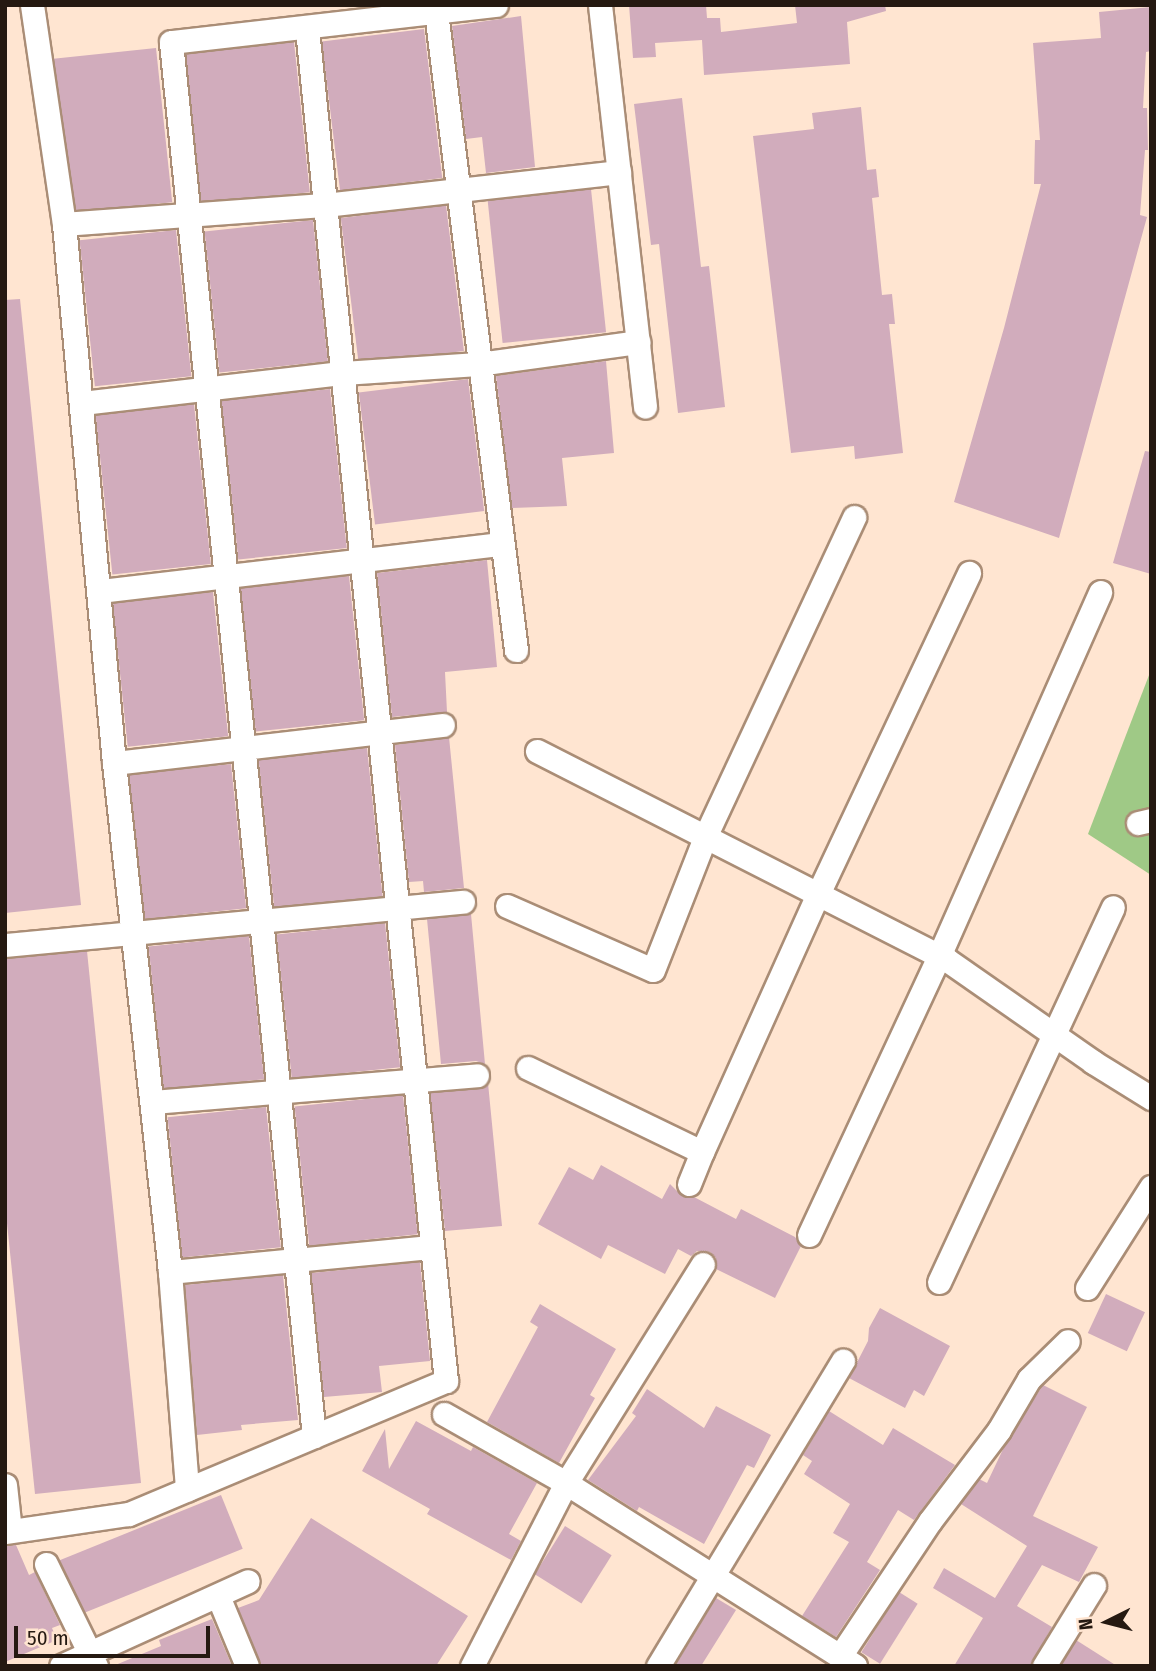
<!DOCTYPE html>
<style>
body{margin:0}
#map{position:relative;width:1156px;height:1671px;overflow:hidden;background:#ffe5d1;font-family:"Fira Sans Condensed",sans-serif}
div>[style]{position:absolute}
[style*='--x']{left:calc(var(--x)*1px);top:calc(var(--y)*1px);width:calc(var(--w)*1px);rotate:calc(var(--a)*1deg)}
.green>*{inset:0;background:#9fc986}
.building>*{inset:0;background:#d1acbc;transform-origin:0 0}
.roads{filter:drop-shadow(2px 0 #aa8d76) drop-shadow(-2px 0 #aa8d76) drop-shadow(0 2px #aa8d76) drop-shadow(0 -2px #aa8d76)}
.street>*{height:23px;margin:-11.5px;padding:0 11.5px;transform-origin:11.5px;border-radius:11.5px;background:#fff}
span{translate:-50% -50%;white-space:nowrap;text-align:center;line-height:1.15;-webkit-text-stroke:5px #ffe5d1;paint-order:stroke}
.frame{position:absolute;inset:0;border:7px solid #251911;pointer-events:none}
.north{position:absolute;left:1072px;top:1587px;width:70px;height:70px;-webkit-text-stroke:5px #ffe5d1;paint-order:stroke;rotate:264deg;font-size:19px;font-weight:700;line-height:28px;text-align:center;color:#251911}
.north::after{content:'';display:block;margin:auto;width:24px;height:32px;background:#251911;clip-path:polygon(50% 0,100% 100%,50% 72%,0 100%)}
.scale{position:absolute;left:14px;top:1626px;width:196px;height:32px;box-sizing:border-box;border:4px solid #251911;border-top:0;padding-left:9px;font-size:21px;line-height:24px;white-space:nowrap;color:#251911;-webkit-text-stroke:5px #ffe5d1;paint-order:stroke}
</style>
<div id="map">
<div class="green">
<i style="clip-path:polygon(1151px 670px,1151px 875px,1088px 834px)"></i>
</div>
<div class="building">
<i style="clip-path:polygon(629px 5px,706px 5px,707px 18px,720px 18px,721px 32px,797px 23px,795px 5px,885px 5px,886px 11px,847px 22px,850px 64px,704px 75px,702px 40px,655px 43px,656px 57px,633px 58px)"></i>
<i style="clip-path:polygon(1151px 7px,1151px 51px,1146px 52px,1143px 108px,1147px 108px,1148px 150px,1145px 150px,1140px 215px,1147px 217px,1059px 538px,954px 502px,1004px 328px,1041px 184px,1034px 184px,1035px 140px,1040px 140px,1033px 43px,1101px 38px,1099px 12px)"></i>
<i style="clip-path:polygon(521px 16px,535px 167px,486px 173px,482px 137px,466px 139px,452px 26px)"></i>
<i style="left:424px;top:29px;width:150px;height:103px;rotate:83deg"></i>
<i style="left:294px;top:42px;width:151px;height:109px;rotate:84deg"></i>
<i style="left:156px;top:48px;width:155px;height:103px;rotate:84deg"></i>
<i style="clip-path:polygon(682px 98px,701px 267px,709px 266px,725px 407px,678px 413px,659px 244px,651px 245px,634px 104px)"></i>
<i style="clip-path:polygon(861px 107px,867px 170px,876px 169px,879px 197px,872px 198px,882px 295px,892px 294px,895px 324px,889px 324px,903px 453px,855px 459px,854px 446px,791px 453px,753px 136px,814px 129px,812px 113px)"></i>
<i style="left:591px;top:189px;width:144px;height:104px;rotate:84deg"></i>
<i style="left:446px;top:205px;width:147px;height:106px;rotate:83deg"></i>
<i style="left:313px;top:220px;width:142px;height:109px;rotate:84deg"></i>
<i style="left:176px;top:230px;width:147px;height:97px;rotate:84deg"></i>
<i style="clip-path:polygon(20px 299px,81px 905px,5px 913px,5px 300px)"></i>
<i style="clip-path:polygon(606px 361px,614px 453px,562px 458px,567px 506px,512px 508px,496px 376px)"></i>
<i style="left:468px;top:379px;width:133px;height:110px;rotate:83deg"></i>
<i style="left:330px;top:389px;width:160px;height:109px;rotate:84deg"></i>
<i style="left:194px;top:404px;width:161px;height:99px;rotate:84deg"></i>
<i style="clip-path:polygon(1145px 451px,1151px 452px,1151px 574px,1113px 563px)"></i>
<i style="clip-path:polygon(487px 560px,497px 667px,445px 672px,447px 712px,392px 717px,377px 573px)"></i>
<i style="left:349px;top:576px;width:145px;height:109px;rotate:84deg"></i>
<i style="left:213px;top:592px;width:145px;height:101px;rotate:84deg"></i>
<i style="clip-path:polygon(449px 737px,464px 888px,424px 892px,423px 881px,409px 882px,395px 745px)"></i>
<i style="left:367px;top:748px;width:149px;height:109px;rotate:84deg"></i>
<i style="left:231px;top:764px;width:145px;height:103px;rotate:84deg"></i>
<i style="clip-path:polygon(471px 914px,485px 1064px,476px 1061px,441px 1064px,427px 919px)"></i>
<i style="left:385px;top:923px;width:145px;height:109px;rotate:84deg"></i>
<i style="left:249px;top:936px;width:144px;height:101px;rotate:84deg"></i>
<i style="clip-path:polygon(87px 951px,141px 1483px,35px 1494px,5px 1204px,5px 959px)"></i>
<i style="clip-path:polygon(488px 1083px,502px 1226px,445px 1231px,430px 1093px,478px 1089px)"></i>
<i style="left:403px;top:1095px;width:140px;height:109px;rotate:84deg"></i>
<i style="left:266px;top:1107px;width:141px;height:99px;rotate:84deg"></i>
<i style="clip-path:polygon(601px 1165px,662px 1199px,670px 1184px,683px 1197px,694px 1197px,736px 1219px,741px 1209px,795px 1237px,801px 1246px,775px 1298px,716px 1269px,716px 1258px,710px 1252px,697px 1251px,691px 1256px,678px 1249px,665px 1274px,608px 1245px,601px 1259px,538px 1224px,569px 1167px,593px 1180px)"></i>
<i style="clip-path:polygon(420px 1262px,430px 1361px,379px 1366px,382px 1392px,324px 1397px,311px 1273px)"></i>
<i style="clip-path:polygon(283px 1275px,298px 1420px,241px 1425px,242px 1430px,197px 1435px,185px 1285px)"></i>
<i style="left:1106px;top:1294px;width:43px;height:43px;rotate:25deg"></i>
<i style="clip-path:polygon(540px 1304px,616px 1349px,590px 1395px,595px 1398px,559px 1463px,487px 1422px,538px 1327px,530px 1322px)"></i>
<i style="clip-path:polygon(880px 1308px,950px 1346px,924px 1396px,914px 1390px,905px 1408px,849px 1378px,868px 1341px,869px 1328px)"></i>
<i style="clip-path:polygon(1043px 1385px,1087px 1407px,1033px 1516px,1098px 1547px,1079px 1582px,1042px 1565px,1017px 1606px,1052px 1627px,1030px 1666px,954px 1666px,983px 1618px,933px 1588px,944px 1568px,995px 1598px,1027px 1546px,961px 1504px,979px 1479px,987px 1483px,1006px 1443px)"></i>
<i style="clip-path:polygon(647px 1389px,704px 1428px,716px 1406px,771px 1435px,754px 1468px,747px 1465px,704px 1544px,639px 1507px,637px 1511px,588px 1480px,636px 1416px,632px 1413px)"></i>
<i style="clip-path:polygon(829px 1411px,883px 1445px,893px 1428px,955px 1465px,914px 1520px,898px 1510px,867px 1562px,880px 1570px,836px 1637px,802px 1616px,849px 1542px,833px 1533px,850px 1504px,804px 1474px,812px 1461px,803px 1455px)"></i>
<i style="clip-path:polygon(416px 1421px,471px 1451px,473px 1447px,537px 1483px,509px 1534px,521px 1541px,511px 1560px,427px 1514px,430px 1509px,362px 1471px,385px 1429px,389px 1469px)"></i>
<i style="left:221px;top:1495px;width:58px;height:174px;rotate:68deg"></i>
<i style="clip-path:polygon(311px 1518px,468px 1616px,436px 1666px,261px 1666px,238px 1608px,259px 1600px)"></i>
<i style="left:565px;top:1526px;width:55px;height:57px;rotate:32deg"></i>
<i style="clip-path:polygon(16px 1545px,29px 1575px,35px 1572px,60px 1625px,52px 1628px,57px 1640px,5px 1662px,5px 1546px)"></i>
<i style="left:899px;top:1592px;width:22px;height:71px;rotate:32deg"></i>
<i style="clip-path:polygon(716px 1598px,736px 1610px,701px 1666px,675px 1666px)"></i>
<i style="clip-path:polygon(212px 1619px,232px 1666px,113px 1666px,161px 1646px,159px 1640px)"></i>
<i style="clip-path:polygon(1076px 1640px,1117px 1666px,1061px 1666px)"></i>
</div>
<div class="roads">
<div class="street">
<i style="--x:32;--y:5;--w:221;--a:81.7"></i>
<i style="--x:64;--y:224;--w:541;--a:84.7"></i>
<i style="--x:114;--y:763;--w:512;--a:83.72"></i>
<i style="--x:170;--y:1272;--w:218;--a:85.5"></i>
<i style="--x:600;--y:5;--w:404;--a:83.6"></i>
<i style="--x:436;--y:12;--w:643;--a:82.85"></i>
<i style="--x:64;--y:224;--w:262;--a:-4.2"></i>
<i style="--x:325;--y:205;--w:296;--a:-6.4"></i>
<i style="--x:82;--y:403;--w:263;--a:-6.6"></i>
<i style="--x:343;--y:373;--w:135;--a:-3.8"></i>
<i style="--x:478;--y:364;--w:162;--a:-7.8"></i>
<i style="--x:100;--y:591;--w:405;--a:-6.7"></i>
<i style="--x:537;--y:751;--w:460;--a:27"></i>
<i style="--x:947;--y:960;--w:178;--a:34.9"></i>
<i style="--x:1093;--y:1062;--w:68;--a:31.8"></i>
<i style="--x:114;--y:763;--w:331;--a:-6.6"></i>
<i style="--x:1138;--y:823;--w:13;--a:-13"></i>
<i style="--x:507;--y:906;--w:159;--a:23.7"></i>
<i style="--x:653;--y:970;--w:143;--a:-68.6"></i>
<i style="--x:705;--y:837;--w:353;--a:-65"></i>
<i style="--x:5;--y:945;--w:460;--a:-5.4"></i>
<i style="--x:528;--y:1068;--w:193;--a:25.8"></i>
<i style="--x:702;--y:1152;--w:283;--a:-65.8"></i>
<i style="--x:818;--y:894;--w:355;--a:-64.8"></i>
<i style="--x:152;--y:1102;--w:326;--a:-4.7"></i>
<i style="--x:689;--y:1184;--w:35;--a:-68"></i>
<i style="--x:809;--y:1235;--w:308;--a:-65"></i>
<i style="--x:939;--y:956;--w:398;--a:-66.1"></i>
<i style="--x:170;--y:1272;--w:263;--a:-5.5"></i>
<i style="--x:939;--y:1282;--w:413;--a:-65.1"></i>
<i style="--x:1087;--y:1288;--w:120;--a:-57.6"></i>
<i style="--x:444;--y:1414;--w:140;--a:29.5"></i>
<i style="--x:566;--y:1483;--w:342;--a:32.3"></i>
<i style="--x:314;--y:1436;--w:1401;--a:-95.86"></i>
<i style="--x:171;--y:42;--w:327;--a:-6.5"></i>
<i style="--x:5;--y:1485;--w:46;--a:83.8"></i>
<i style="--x:5;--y:1532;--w:125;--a:-8.3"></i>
<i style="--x:129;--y:1514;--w:344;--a:-22.8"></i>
<i style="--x:446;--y:1381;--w:1360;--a:-95.87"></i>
<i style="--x:46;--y:1564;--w:114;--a:63.9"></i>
<i style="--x:218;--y:1596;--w:76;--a:67.5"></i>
<i style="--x:840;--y:1656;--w:162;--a:-56.3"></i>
<i style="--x:930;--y:1521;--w:114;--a:-52.8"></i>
<i style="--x:999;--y:1430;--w:59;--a:-59.5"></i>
<i style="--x:1029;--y:1379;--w:54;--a:-44.3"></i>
<i style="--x:61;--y:1666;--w:205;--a:-24.4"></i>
<i style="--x:472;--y:1666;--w:206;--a:-62.8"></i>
<i style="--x:566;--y:1483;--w:258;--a:-58"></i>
<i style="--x:658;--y:1666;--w:357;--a:-58.8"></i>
<i style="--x:1044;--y:1666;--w:95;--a:-58.3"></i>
</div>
</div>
<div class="frame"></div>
<div class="north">N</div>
<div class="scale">50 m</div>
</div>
